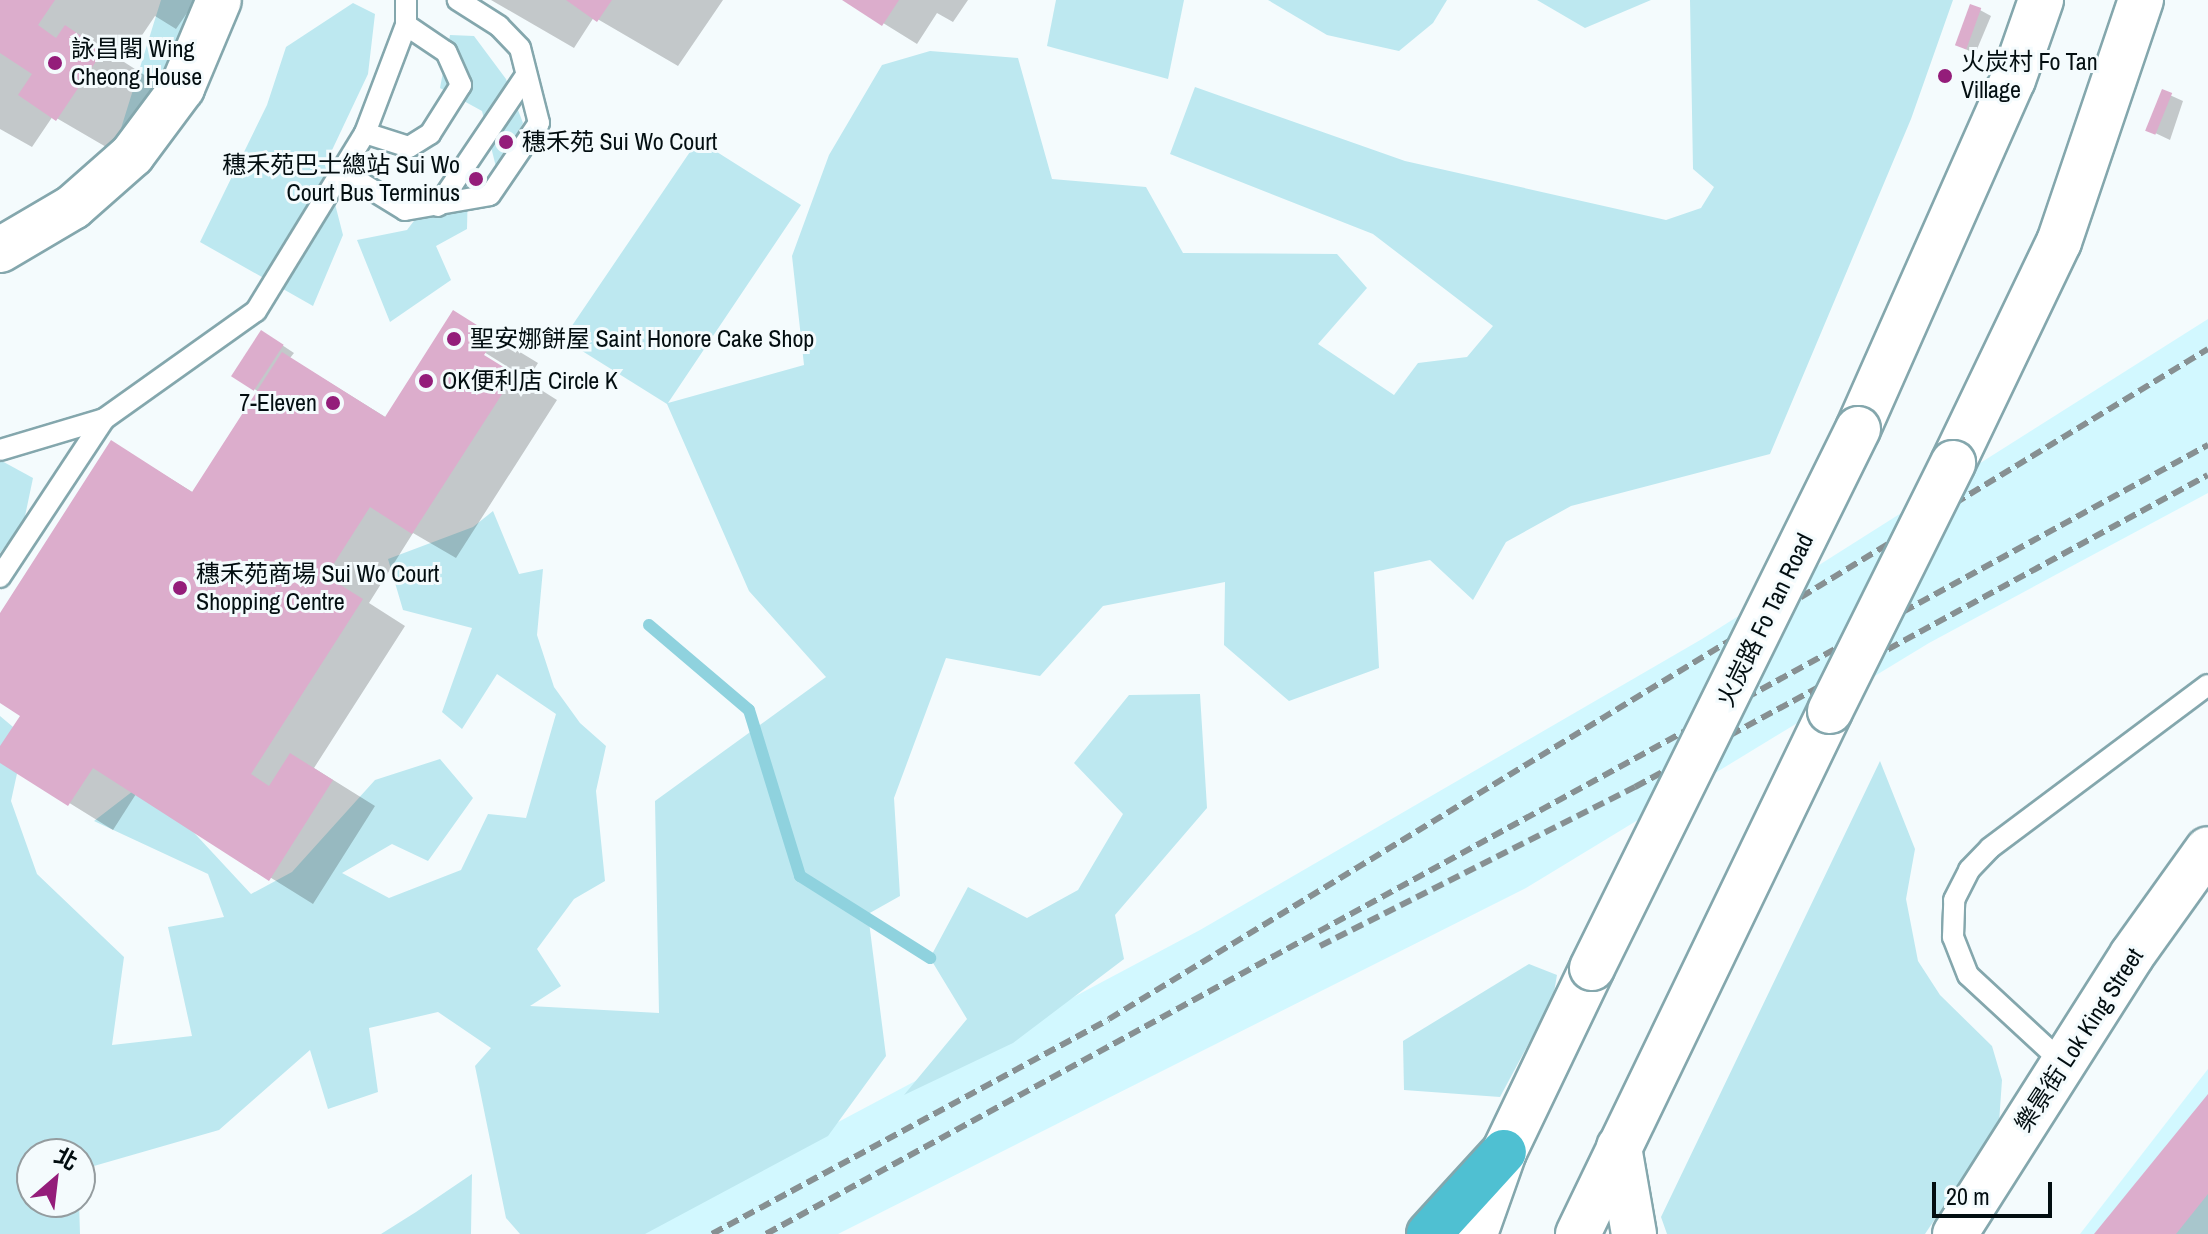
<!DOCTYPE html>
<meta charset="utf-8">
<style>
body{margin:0}
#map{position:relative;width:2208px;height:1234px;overflow:hidden;background:#f4fbfd;font-family:"Archivo Narrow","Noto Sans TC",sans-serif}
div>[style]{position:absolute}
[style*='--x']{left:calc(var(--x)*1px);top:calc(var(--y)*1px);width:calc(var(--w)*1px);rotate:calc(var(--a)*1deg)}
.built>*{inset:0;background:#d2f8ff}
.green>*{inset:0;background:#bde8f0}
.shadow>*{inset:0;background:#0003}
.stream>*{height:12px;margin:-6px;padding:0 6px;transform-origin:6px;border-radius:6px;background:#8fd2de}
.building>*{inset:0;background:#dcadcc;transform-origin:0 0}
.roads{filter:drop-shadow(2px 0 #84a7ad) drop-shadow(-2px 0 #84a7ad) drop-shadow(0 2px #84a7ad) drop-shadow(0 -2px #84a7ad)}
.lane>*{height:20px;margin:-10px;padding:0 10px;transform-origin:10px;border-radius:10px;background:#fff}
.secondary>*{height:44px;margin:-22px;padding:0 22px;transform-origin:22px;border-radius:22px;background:#fff}
.highway>*{height:44px;margin:-22px;padding:0 22px;transform-origin:22px;border-radius:22px;background:#4fc0d2}
.rail>*{height:6px;margin-top:-3px;transform-origin:0;background:repeating-linear-gradient(90deg,#879092 0 12px,transparent 0 18px)}
.bridges{filter:drop-shadow(2px 0 #84a7ad) drop-shadow(-2px 0 #84a7ad) drop-shadow(0 2px #84a7ad) drop-shadow(0 -2px #84a7ad)}
.secondary-bridge>*{height:44px;margin:-22px;padding:0 22px;transform-origin:22px;border-radius:22px;background:#fff}
.dots>*{width:22px;height:22px;translate:-50% -50%;box-sizing:border-box;border:4px solid #f4fbfd;border-radius:50%}
span{translate:-50% -50%;white-space:nowrap;text-align:center;line-height:1.15;-webkit-text-stroke:6px #f4fbfd;paint-order:stroke}
.poi-label{font-size:24px;color:#030e11}
.left{translate:0 -50%;text-align:left}
.right{translate:-100% -50%;text-align:right}
.street-label{font-size:24px;color:#030e11}
.north{position:absolute;left:16px;top:1138px;width:80px;height:80px;box-sizing:border-box;background:#f4fbfd;border:2px solid #949c9f;border-radius:50%;rotate:28deg;font-size:22px;font-weight:700;line-height:32px;text-align:center;color:#030e11}
.north::after{content:'';display:block;margin:auto;width:28px;height:36px;background:#941d7a;clip-path:polygon(50% 0,100% 100%,50% 72%,0 100%)}
.scale{position:absolute;left:1932px;top:1182px;width:120px;height:36px;box-sizing:border-box;border:4px solid #030e11;border-top:0;padding-left:10px;font-size:24px;line-height:28px;white-space:nowrap;color:#030e11;-webkit-text-stroke:6px #f4fbfd;paint-order:stroke}
</style>
<div id="map">
<div class="built">
<i style="clip-path:polygon(2208px 319px,2208px 493px,1929px 643px,1526px 888px,838px 1234px,627px 1234px,1200px 930px,1702px 639px)"></i>
<i style="clip-path:polygon(2208px 1069px,2208px 1234px,2080px 1234px)"></i>
</div>
<div class="green">
<i style="clip-path:polygon(161px 0,198px 0,147px 114px,103px 169px,70px 180px,118px 138px)"></i>
<i style="clip-path:polygon(1056px 0,1184px 0,1168px 79px,1047px 46px)"></i>
<i style="clip-path:polygon(1268px 0,1447px 0,1433px 23px,1399px 51px,1327px 35px)"></i>
<i style="clip-path:polygon(1537px 0,1651px 0,1585px 28px)"></i>
<i style="clip-path:polygon(1690px 0,1953px 0,1911px 119px,1770px 454px,1571px 506px,1506px 542px,1473px 600px,1430px 560px,1374px 572px,1379px 668px,1289px 701px,1224px 645px,1225px 582px,1103px 606px,1040px 676px,946px 658px,894px 798px,900px 896px,868px 914px,886px 1056px,828px 1136px,645px 1234px,520px 1234px,506px 1218px,475px 1066px,491px 1048px,438px 1012px,369px 1028px,378px 1092px,328px 1109px,310px 1050px,219px 1130px,80px 1170px,80px 1154px,32px 1154px,32px 1202px,79px 1202px,80px 1234px,0 1234px,0 716px,25px 737px,11px 801px,37px 874px,124px 957px,112px 1045px,192px 1036px,168px 927px,224px 917px,208px 874px,94px 821px,146px 781px,251px 894px,292px 872px,375px 780px,440px 759px,473px 798px,428px 861px,392px 844px,342px 873px,389px 898px,461px 870px,488px 814px,526px 818px,556px 714px,497px 674px,462px 729px,442px 712px,472px 628px,403px 610px,388px 559px,473px 527px,493px 511px,519px 574px,543px 569px,537px 635px,554px 687px,580px 723px,606px 746px,596px 791px,605px 881px,574px 899px,537px 949px,561px 986px,530px 1006px,659px 1013px,655px 801px,826px 677px,749px 591px,667px 404px,563px 339px,698px 140px,801px 205px,668px 403px,804px 365px,792px 256px,829px 155px,882px 65px,930px 51px,1018px 58px,1052px 179px,1146px 187px,1183px 253px,1337px 254px,1367px 288px,1318px 344px,1394px 395px,1418px 363px,1467px 357px,1493px 326px,1373px 234px,1170px 154px,1195px 87px,1405px 161px,1666px 220px,1701px 208px,1714px 187px,1693px 169px)"></i>
<i style="clip-path:polygon(353px 3px,375px 14px,368px 74px,325px 165px,343px 235px,313px 306px,200px 242px,267px 105px,286px 47px)"></i>
<i style="clip-path:polygon(450px 35px,474px 36px,506px 79px,523px 123px,497px 171px,482px 111px,440px 88px)"></i>
<i style="clip-path:polygon(468px 185px,467px 229px,436px 246px,451px 280px,390px 322px,357px 240px,407px 230px,439px 188px)"></i>
<i style="clip-path:polygon(0 460px,33px 478px,24px 521px,0 553px)"></i>
<i style="clip-path:polygon(1200px 694px,1207px 808px,1115px 915px,1124px 959px,1013px 1043px,904px 1095px,967px 1019px,930px 958px,968px 887px,1027px 918px,1078px 890px,1123px 814px,1074px 763px,1129px 695px)"></i>
<i style="clip-path:polygon(1880px 761px,1915px 849px,1906px 899px,1918px 961px,1940px 995px,1992px 1046px,2002px 1080px,1999px 1123px,1925px 1234px,1667px 1234px,1661px 1217px)"></i>
<i style="clip-path:polygon(1529px 964px,1557px 975px,1553px 998px,1500px 1097px,1404px 1090px,1403px 1041px)"></i>
<i style="clip-path:polygon(472px 1174px,471px 1234px,381px 1234px,416px 1212px)"></i>
</div>
<div class="shadow">
<i style="clip-path:polygon(0 0,196px 0,176px 29px,155px 16px,124px 62px,182px 99px,137px 165px,53px 116px,32px 147px,0 129px)"></i>
<i style="clip-path:polygon(491px 0,723px 0,678px 66px,594px 17px,574px 48px)"></i>
<i style="clip-path:polygon(846px 0,968px 0,953px 22px,937px 13px,917px 44px)"></i>
<i style="clip-path:polygon(1980px 10px,1991px 16px,1975px 54px,1956px 44px)"></i>
<i style="clip-path:polygon(2163px 92px,2183px 101px,2170px 140px,2151px 131px)"></i>
<i style="clip-path:polygon(evenodd,454px 312px,538px 363px,527px 381px,557px 400px,456px 558px,413px 533px,369px 603px,405px 626px,314px 768px,375px 806px,313px 904px,136px 794px,113px 830px,0 760px,0 750px,22px 715px,0 701px,0 617px,111px 442px,194px 493px,259px 392px,233px 375px,273px 339px,294px 353px,290px 358px,387px 418px,454px 312px,484px 352px,524px 377px,522px 381px,484px 357px,484px 352px)"></i>
<i style="clip-path:polygon(2208px 1097px,2208px 1234px,2096px 1234px)"></i>
</div>
<div class="stream">
<i style="--x:649;--y:625;--w:131;--a:40.4"></i>
<i style="--x:749;--y:710;--w:174;--a:72.9"></i>
<i style="--x:800;--y:876;--w:154;--a:32.2"></i>
</div>
<div class="building">
<i style="clip-path:polygon(0 0,55px 0,38px 25px,56px 38px,65px 25px,103px 51px,56px 121px,18px 95px,32px 74px,0 53px)"></i>
<i style="clip-path:polygon(566px 0,612px 0,597px 22px)"></i>
<i style="clip-path:polygon(842px 0,899px 0,882px 26px)"></i>
<i style="left:1970px;top:4px;width:12px;height:44px;rotate:20deg"></i>
<i style="left:2162px;top:89px;width:11px;height:45px;rotate:22deg"></i>
<i style="clip-path:polygon(453px 310px,496px 337px,484px 355px,515px 374px,412px 534px,370px 507px,326px 576px,363px 599px,251px 774px,269px 786px,290px 753px,333px 780px,269px 881px,93px 768px,68px 806px,0 763px,0 746px,20px 716px,0 703px,0 613px,111px 440px,192px 492px,282px 352px,385px 417px)"></i>
<i style="left:261px;top:330px;width:27px;height:55px;rotate:33deg"></i>
<i style="clip-path:polygon(2208px 1094px,2208px 1194px,2176px 1234px,2094px 1234px)"></i>
</div>
<div class="roads">
<div class="lane">
<i style="--x:365;--y:133;--w:46;--a:17.7"></i>
<i style="--x:409;--y:147;--w:25;--a:-32"></i>
<i style="--x:430;--y:134;--w:58;--a:-57.7"></i>
<i style="--x:461;--y:85;--w:36;--a:-114"></i>
<i style="--x:446;--y:52;--w:48;--a:-146"></i>
<i style="--x:340;--y:170;--w:76;--a:31.6"></i>
<i style="--x:405;--y:210;--w:86;--a:-10"></i>
<i style="--x:490;--y:195;--w:87;--a:-55.8"></i>
<i style="--x:539;--y:123;--w:77;--a:-104.2"></i>
<i style="--x:520;--y:48;--w:30;--a:-134"></i>
<i style="--x:499;--y:26;--w:49;--a:-147.6"></i>
<i style="--x:438;--y:206;--w:156;--a:-56"></i>
<i style="--x:0;--y:450;--w:109;--a:-16.6"></i>
<i style="--x:104;--y:419;--w:186;--a:-35.4"></i>
<i style="--x:256;--y:311;--w:209;--a:-58.5"></i>
<i style="--x:365;--y:133;--w:116;--a:-69.2"></i>
<i style="--x:406;--y:25;--w:25;--a:-90"></i>
<i style="--x:0;--y:577;--w:189;--a:-56.6"></i>
<i style="--x:2063;--y:1063;--w:129;--a:-137.2"></i>
<i style="--x:1968;--y:975;--w:41;--a:-111.5"></i>
<i style="--x:1953;--y:937;--w:37;--a:-88"></i>
<i style="--x:1954;--y:900;--w:34;--a:-63"></i>
<i style="--x:1969;--y:870;--w:30;--a:-46"></i>
<i style="--x:1990;--y:848;--w:272;--a:-36.8"></i>
</div>
<div class="secondary">
<i style="--x:0;--y:250;--w:85;--a:-30.5"></i>
<i style="--x:73;--y:207;--w:79;--a:-41.4"></i>
<i style="--x:132;--y:155;--w:84;--a:-53.3"></i>
<i style="--x:182;--y:88;--w:95;--a:-67.2"></i>
<i style="--x:1858;--y:429;--w:382;--a:-66.1"></i>
<i style="--x:2013;--y:80;--w:85;--a:-70.7"></i>
<i style="--x:1953;--y:463;--w:245;--a:-64.4"></i>
<i style="--x:2059;--y:242;--w:256;--a:-71.3"></i>
<i style="--x:1619;--y:1147;--w:88;--a:80.2"></i>
<i style="--x:1475;--y:1234;--w:87;--a:-70.5"></i>
<i style="--x:1504;--y:1152;--w:204;--a:-64.4"></i>
<i style="--x:1578;--y:1234;--w:581;--a:-64.27"></i>
<i style="--x:1955;--y:1234;--w:330;--a:-57.6"></i>
<i style="--x:2132;--y:955;--w:130;--a:-54.4"></i>
</div>
<div class="highway">
<i style="--x:1429;--y:1234;--w:111;--a:-47.6"></i>
</div>
</div>
<div class="rail">
<i style="--x:1320;--y:946;--w:353;--a:-26.8"></i>
<i style="--x:1635;--y:787;--w:652;--a:-28.57"></i>
<i style="--x:712;--y:1234;--w:451;--a:-28.4"></i>
<i style="--x:1109;--y:1019;--w:1287;--a:-31.37"></i>
<i style="--x:766;--y:1234;--w:1644;--a:-28.69"></i>
</div>
<div class="bridges">
<div class="secondary-bridge">
<i style="--x:1830;--y:711;--w:277;--a:-63.6"></i>
<i style="--x:1592;--y:968;--w:601;--a:-63.73"></i>
</div>
</div>
<div class="dots">
<i style="left:55px;top:63px;background:#941d7a"></i>
<i style="left:1945px;top:76px;background:#941d7a"></i>
<i style="left:506px;top:142px;background:#941d7a"></i>
<i style="left:476px;top:179px;background:#941d7a"></i>
<i style="left:454px;top:339px;background:#941d7a"></i>
<i style="left:426px;top:381px;background:#941d7a"></i>
<i style="left:333px;top:403px;background:#941d7a"></i>
<i style="left:180px;top:588px;background:#941d7a"></i>
</div>
<div class="poi-label">
<span class="left" style="left:71px;top:63px">詠昌閣 Wing<br>Cheong House</span>
<span class="left" style="left:1961px;top:76px">火炭村 Fo Tan<br>Village</span>
<span class="left" style="left:522px;top:142px">穗禾苑 Sui Wo Court</span>
<span class="right" style="left:460px;top:179px">穗禾苑巴士總站 Sui Wo<br>Court Bus Terminus</span>
<span class="left" style="left:470px;top:339px">聖安娜餅屋 Saint Honore Cake Shop</span>
<span class="left" style="left:442px;top:381px">OK便利店 Circle K</span>
<span class="right" style="left:317px;top:403px">7-Eleven</span>
<span class="left" style="left:196px;top:588px">穗禾苑商場 Sui Wo Court<br>Shopping Centre</span>
</div>
<div class="street-label">
<span style="left:1765px;top:620px;rotate:-64deg">火炭路 Fo Tan Road</span>
<span style="left:2079px;top:1040px;rotate:-57deg">樂景街 Lok King Street</span>
</div>
<div class="north">北</div>
<div class="scale">20 m</div>
</div>
